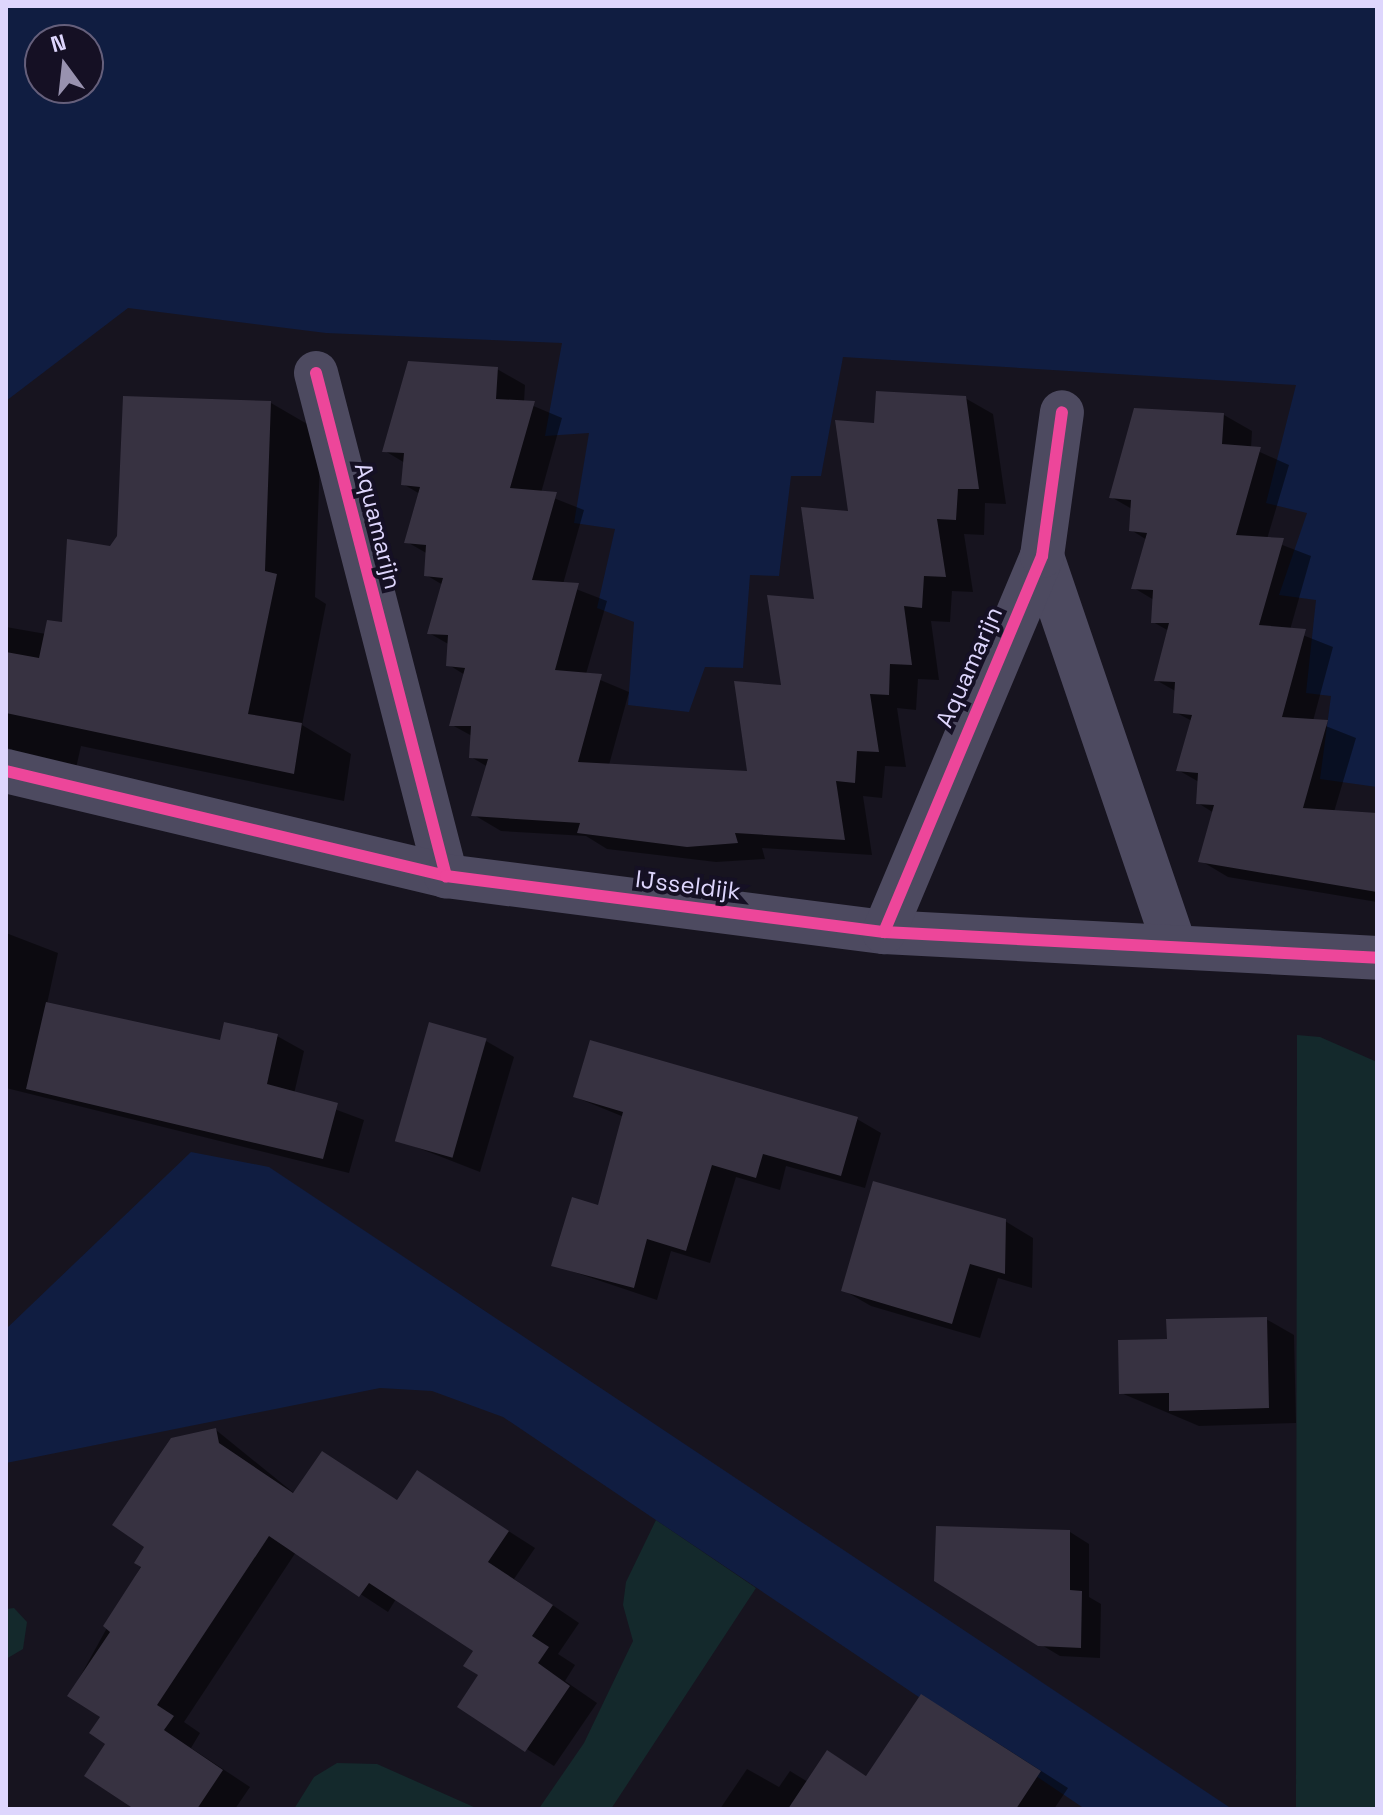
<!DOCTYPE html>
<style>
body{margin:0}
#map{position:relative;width:1383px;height:1815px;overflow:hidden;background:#17141f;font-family:"Space Grotesk",sans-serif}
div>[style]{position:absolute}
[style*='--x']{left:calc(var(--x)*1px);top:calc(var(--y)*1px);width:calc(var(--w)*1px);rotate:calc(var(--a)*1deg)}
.green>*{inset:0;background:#14292c}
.water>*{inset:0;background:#101d41}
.shadow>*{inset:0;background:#0007}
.building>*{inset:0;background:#373241;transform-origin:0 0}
.minor>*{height:44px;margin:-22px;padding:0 22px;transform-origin:22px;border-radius:22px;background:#4d4a60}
.cycleway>*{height:12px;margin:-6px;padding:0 6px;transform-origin:6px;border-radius:6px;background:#ed469a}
span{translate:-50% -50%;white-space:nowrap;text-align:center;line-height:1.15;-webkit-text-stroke:8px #151024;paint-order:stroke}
.street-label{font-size:24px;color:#ded6fd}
.frame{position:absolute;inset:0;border:8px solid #ded6fd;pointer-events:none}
.north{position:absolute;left:24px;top:24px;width:80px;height:80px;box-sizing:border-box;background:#151024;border:2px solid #655f7b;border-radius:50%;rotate:345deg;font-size:22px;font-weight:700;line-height:32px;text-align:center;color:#ded6fd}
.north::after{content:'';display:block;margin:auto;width:28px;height:36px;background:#9892af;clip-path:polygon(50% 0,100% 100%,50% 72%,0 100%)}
</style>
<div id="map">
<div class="green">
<i style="clip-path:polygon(1297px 1035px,1320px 1037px,1377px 1062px,1377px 1809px,1296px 1809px)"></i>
<i style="clip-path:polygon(656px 1520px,756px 1588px,611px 1809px,294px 1809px,314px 1777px,337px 1763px,377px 1764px,476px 1808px,540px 1807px,584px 1743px,633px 1641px,623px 1605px,626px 1582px)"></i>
<i style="clip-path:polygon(14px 1608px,27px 1622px,23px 1649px,6px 1659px,6px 1609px)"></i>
</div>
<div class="water">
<i style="clip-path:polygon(evenodd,6px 6px,1377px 6px,1377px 787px,1320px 779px,1331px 696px,1306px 693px,1316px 600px,1279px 595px,1307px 513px,1266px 503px,1296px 385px,843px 357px,821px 476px,791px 476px,779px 576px,750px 575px,743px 668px,705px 667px,689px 712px,628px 705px,634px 622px,597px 608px,615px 529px,574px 523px,589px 433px,545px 436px,562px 343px,326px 333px,128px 308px,6px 401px,6px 6px,40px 40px,88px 40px,88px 88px,40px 88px,40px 40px)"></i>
<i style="clip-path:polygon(191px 1152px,269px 1167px,1232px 1809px,1085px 1809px,503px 1417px,432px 1391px,380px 1388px,6px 1463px,6px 1329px)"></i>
</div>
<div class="shadow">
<i style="clip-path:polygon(497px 369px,525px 385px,524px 402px,562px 418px,541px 493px,584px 510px,563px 584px,607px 601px,586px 674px,629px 692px,609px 765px,749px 773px,851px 513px,876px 425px,965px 398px,993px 414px,1006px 504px,985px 503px,984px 535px,964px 534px,973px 592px,952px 591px,950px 622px,931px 621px,939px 680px,918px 679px,916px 710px,897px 708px,906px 767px,885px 766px,882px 798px,863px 796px,872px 855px,762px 848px,765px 859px,716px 862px,607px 849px,586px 836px,501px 831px,474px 815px,488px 767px,471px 757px,472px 736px,452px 725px,465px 675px,449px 665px,450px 645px,429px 633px,443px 585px,426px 575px,428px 554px,407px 542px,420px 494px,403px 484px,405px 463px,385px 451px)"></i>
<i style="clip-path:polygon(271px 403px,321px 432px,315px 597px,326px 604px,302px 725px,351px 754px,344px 801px,81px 746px,74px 777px,6px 747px,6px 627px,46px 634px,63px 625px,111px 548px)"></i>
<i style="clip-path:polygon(1224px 415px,1252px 431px,1251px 448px,1289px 465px,1267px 539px,1311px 556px,1290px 630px,1333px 647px,1313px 721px,1356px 738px,1334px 812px,1377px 815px,1377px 902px,1228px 877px,1201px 861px,1214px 813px,1198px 803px,1199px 782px,1178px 770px,1192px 721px,1175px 712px,1177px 692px,1156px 680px,1169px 631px,1153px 622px,1154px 600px,1134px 588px,1147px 540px,1131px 530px,1132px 509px,1111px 497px)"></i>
<i style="clip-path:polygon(6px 933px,58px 953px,47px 1004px,221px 1043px,277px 1036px,304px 1051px,294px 1094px,364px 1120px,349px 1173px,6px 1088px)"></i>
<i style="clip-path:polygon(486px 1041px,514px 1057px,480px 1172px,398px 1140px)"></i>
<i style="clip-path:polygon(575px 1097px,857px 1119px,881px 1133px,865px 1188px,786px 1166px,780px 1190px,736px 1177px,710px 1263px,671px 1251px,657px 1300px,553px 1265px,599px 1207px,624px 1117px)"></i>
<i style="clip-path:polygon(1005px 1221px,1033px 1238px,1032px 1288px,998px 1278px,980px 1338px,871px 1306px,843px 1290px)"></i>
<i style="clip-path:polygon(1266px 1319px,1294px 1335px,1296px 1423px,1199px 1426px,1121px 1393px)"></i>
<i style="clip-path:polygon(216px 1430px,295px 1494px,398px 1501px,418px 1473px,535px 1548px,514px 1579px,579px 1623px,558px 1654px,575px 1665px,565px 1681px,597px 1703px,554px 1766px,460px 1707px,481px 1675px,476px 1650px,396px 1599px,388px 1612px,296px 1552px,184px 1722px,200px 1733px,191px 1748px,250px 1787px,235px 1809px,137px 1809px,102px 1716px,70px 1695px)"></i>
<i style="clip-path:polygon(1070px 1532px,1089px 1544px,1089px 1597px,1101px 1604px,1100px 1658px,1060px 1656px,1040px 1644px)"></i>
<i style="clip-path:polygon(949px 1712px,1068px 1788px,1054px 1809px,720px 1809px,747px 1769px,779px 1787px,790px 1771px,808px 1782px,828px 1753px,868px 1777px)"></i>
</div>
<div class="building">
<i style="clip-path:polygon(408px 361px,498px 367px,496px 399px,535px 401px,510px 488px,557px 492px,532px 580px,579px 583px,555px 670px,602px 674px,578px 762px,747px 771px,734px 681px,781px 685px,767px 595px,814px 599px,801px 507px,848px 511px,835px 420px,874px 423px,876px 391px,966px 396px,979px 489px,958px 489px,956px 520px,937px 519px,946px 577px,924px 576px,922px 608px,904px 606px,912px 665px,890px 664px,889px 695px,870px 694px,879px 752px,857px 751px,855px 783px,836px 781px,845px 840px,735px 833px,738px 843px,687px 847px,577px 833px,580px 823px,471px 816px,488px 759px,469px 758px,471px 726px,449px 726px,465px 668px,446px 666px,448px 635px,427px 634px,443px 578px,424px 576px,426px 545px,404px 543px,420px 487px,401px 485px,404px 453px,382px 452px)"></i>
<i style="clip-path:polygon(123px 396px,271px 401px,265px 571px,277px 574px,248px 714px,302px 723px,294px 774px,6px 713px,6px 652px,39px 658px,47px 620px,62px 622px,67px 539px,110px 546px,117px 536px)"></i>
<i style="clip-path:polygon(1134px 408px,1224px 413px,1222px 444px,1261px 447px,1236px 535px,1284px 538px,1259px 625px,1306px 629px,1282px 717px,1328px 720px,1303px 808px,1377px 813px,1377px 892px,1198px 862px,1214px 805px,1196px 804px,1198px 773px,1176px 771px,1192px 715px,1173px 713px,1175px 682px,1154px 681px,1169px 623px,1151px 623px,1153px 590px,1131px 589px,1147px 533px,1129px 531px,1131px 500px,1109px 498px)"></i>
<i style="clip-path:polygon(46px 1002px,220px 1040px,224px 1022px,278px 1034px,267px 1084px,338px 1103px,323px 1159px,26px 1089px)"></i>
<i style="left:429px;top:1022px;width:60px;height:124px;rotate:16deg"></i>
<i style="clip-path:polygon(590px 1040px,858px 1117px,841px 1176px,763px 1154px,756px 1178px,712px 1165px,686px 1251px,647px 1239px,634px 1288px,551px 1266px,572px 1197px,598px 1205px,623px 1112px,573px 1097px)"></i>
<i style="clip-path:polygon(873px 1181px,1006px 1219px,1005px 1274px,970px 1264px,952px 1324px,841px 1291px)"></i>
<i style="clip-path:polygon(1267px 1317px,1269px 1408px,1169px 1411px,1169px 1393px,1119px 1394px,1118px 1340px,1167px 1339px,1166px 1319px)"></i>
<i style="clip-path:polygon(216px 1428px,219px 1443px,293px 1493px,322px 1451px,397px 1500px,417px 1470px,509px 1531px,488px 1562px,553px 1605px,532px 1636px,549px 1647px,538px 1663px,570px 1686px,525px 1752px,457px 1707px,478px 1675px,463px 1666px,473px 1651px,369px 1583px,359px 1597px,269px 1536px,157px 1705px,174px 1716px,164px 1730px,223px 1770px,197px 1809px,134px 1809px,84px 1776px,105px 1744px,89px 1733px,100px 1717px,67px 1696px,110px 1632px,103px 1626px,141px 1567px,134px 1563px,144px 1547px,112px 1525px,171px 1438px)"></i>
<i style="clip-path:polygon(936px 1526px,1070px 1530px,1070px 1590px,1082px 1591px,1081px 1648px,1038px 1646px,934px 1581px)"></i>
<i style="clip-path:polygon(921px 1694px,1041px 1771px,1016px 1809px,788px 1809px,827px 1750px,866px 1776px)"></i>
</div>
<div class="minor">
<i style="--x:316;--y:373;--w:520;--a:75.51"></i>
<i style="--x:1042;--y:556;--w:410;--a:71.2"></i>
<i style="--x:6;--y:771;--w:452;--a:13.4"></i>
<i style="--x:446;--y:876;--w:442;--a:7.3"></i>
<i style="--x:884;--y:932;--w:494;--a:3"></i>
<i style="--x:884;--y:932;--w:408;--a:-67.2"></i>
<i style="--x:1042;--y:556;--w:145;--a:-82.1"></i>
</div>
<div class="cycleway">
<i style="--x:316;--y:373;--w:520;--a:75.51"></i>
<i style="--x:6;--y:771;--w:452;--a:13.4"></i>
<i style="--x:446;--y:876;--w:442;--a:7.3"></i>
<i style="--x:884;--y:932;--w:494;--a:3"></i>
<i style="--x:884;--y:932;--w:408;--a:-67.2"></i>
<i style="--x:1042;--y:556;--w:145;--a:-82.1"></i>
</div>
<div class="street-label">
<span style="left:378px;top:526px;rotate:76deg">Aquamarijn</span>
<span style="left:969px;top:667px;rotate:-66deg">Aquamarijn</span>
<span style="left:688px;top:885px;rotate:7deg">IJsseldijk</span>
</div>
<div class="frame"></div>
<div class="north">N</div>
</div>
